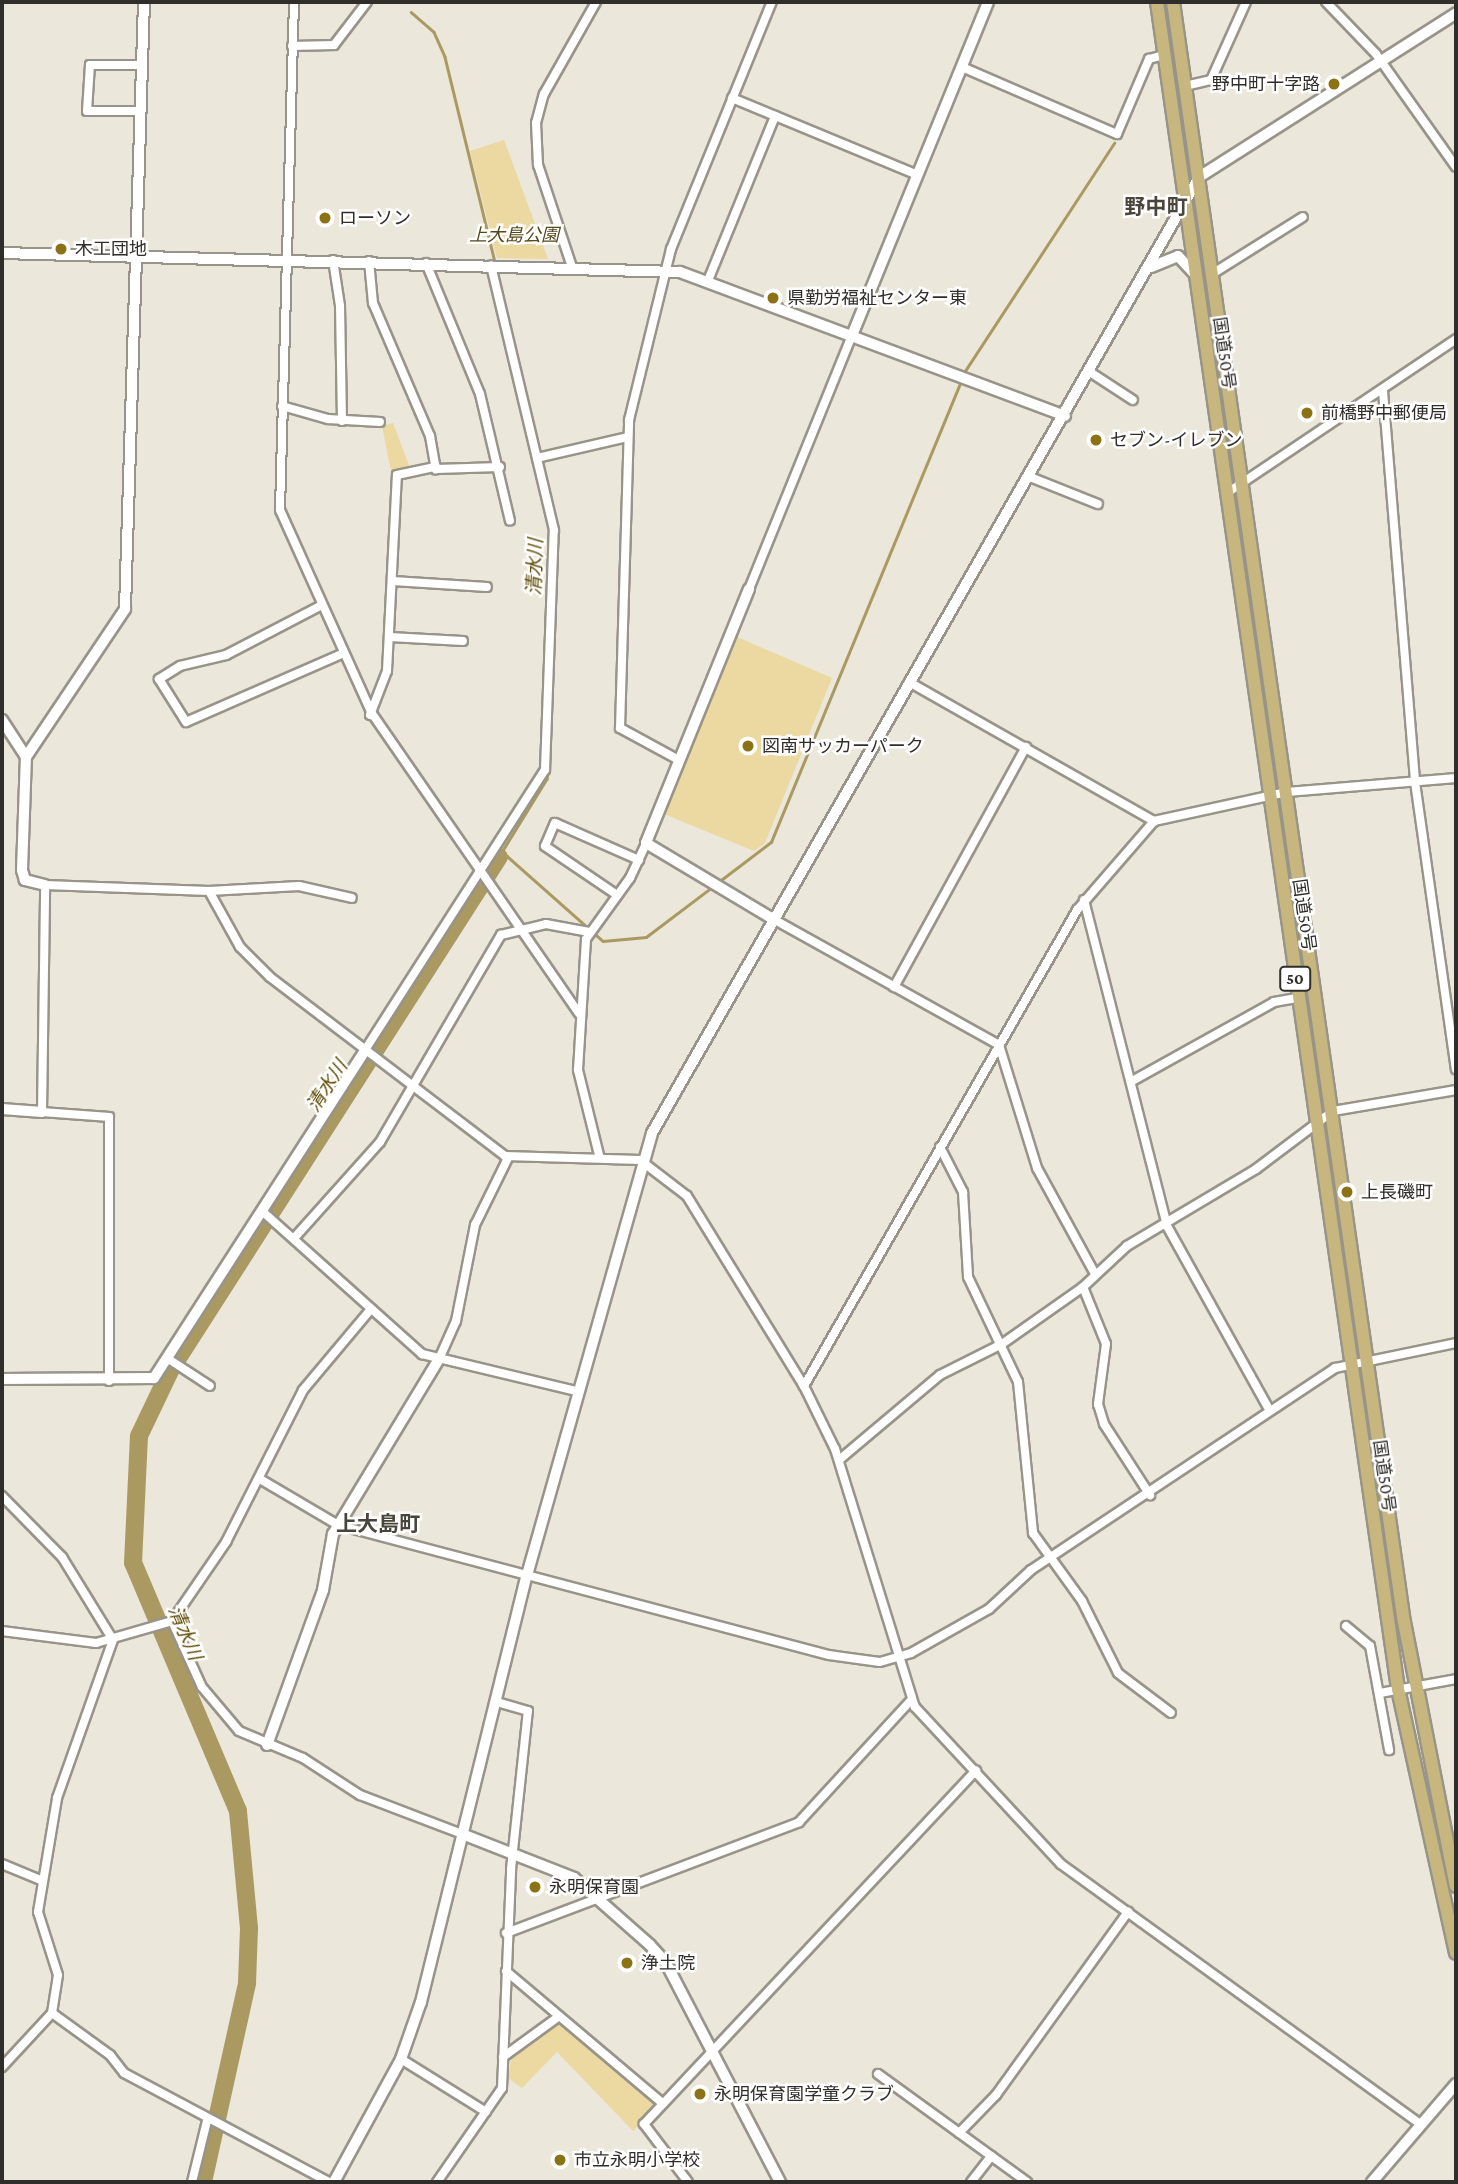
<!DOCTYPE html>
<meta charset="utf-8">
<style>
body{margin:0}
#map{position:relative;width:1458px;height:2184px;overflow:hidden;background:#ebe7da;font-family:"Crimson Pro","Noto Sans JP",serif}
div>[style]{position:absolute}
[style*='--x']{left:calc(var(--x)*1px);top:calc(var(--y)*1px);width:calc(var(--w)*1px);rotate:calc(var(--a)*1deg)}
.green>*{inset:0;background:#ebd9a1}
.stream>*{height:2.5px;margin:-1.25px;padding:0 1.25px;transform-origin:1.25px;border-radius:1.25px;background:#aa9961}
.river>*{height:18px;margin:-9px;padding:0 9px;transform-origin:9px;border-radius:9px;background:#aa9961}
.roads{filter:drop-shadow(2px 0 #989489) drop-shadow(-2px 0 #989489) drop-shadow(0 2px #989489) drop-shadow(0 -2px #989489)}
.minor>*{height:8px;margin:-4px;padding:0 4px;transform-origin:4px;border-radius:4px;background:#fff}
.tertiary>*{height:10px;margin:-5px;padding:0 5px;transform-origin:5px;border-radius:5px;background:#fff}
.trunk>*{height:12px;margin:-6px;padding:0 6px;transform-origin:6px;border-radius:6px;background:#c7b67e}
.dots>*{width:19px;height:19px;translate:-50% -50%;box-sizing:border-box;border:4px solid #fff;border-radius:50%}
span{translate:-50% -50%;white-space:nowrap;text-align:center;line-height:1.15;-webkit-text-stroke:5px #fff;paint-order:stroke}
.shield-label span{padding:2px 5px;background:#fff;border:2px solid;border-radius:5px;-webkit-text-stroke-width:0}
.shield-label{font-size:16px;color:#302e2a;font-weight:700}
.poi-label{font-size:18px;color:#302e2a}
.right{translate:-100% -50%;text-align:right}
.left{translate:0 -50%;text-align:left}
.park-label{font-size:18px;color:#56491c;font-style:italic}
.street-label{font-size:18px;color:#302e2a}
.water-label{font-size:19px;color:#5c4900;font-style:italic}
.quarter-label{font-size:21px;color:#48453b;font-weight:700}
.frame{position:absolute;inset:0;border:4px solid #302e2a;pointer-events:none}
</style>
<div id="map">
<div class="green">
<i style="clip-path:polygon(504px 140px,548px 259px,497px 258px,470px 151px)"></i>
<i style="clip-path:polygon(393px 423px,410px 468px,391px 471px,382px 426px)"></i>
<i style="clip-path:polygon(737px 637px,832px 678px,765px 843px,754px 851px,664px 814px)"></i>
<i style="clip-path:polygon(560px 2023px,658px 2103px,633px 2131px,557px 2052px,522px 2088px,508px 2078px,512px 2054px)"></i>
</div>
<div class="stream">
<i style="--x:411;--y:12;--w:30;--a:41"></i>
<i style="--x:434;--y:32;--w:27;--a:66"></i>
<i style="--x:445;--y:57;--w:211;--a:76.3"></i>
<i style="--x:496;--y:269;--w:270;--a:76.7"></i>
<i style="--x:558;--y:532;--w:247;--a:92.5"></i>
<i style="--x:547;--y:779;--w:92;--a:121.6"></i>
<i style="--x:963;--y:374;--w:276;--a:-56.8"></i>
<i style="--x:499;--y:857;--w:8;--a:-7"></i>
<i style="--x:507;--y:856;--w:128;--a:41.5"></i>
<i style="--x:603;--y:941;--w:43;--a:-5.3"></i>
<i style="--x:646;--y:937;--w:83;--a:-37.1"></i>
<i style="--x:717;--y:883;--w:68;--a:-37.2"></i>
<i style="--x:771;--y:842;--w:500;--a:-67.6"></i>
</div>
<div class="river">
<i style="--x:203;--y:2182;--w:204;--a:-77.5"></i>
<i style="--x:247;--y:1983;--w:55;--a:-87.9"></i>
<i style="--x:249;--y:1928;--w:118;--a:-95.4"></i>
<i style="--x:238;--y:1811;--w:269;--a:-112.9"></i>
<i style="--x:133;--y:1563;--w:127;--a:-87.3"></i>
<i style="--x:139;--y:1436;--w:74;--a:-64.5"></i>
<i style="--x:171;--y:1369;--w:608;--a:-57.36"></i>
</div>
<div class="roads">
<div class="minor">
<i style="--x:294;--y:2;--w:508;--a:91.58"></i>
<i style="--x:280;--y:510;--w:222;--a:65.7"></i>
<i style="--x:371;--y:712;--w:367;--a:55.4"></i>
<i style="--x:1326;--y:2;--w:72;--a:46.1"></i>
<i style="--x:1376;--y:54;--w:138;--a:54.7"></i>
<i style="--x:292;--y:46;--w:42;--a:-1.4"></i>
<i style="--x:334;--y:45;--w:54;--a:-52.5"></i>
<i style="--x:962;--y:67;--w:169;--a:23.4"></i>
<i style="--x:1117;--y:134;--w:82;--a:-66.9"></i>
<i style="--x:1149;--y:59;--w:16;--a:-15"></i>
<i style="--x:1185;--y:86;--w:27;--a:-13"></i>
<i style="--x:1211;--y:80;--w:85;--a:-65.8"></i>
<i style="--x:732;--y:98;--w:201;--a:22.5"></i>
<i style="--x:141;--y:111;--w:54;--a:180"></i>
<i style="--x:87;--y:111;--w:46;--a:-86.3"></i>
<i style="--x:90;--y:65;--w:52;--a:0"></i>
<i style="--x:333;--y:260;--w:47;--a:81.3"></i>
<i style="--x:340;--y:306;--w:115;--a:89"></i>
<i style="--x:369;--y:261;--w:42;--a:84.6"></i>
<i style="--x:373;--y:303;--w:145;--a:66.8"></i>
<i style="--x:430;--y:436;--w:34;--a:80"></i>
<i style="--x:436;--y:469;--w:64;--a:-1.8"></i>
<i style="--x:426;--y:263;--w:142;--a:67.6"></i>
<i style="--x:480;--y:394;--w:130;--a:76.7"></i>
<i style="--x:572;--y:267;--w:108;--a:-108.4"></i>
<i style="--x:538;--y:165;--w:42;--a:-92.7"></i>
<i style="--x:536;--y:123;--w:30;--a:-75"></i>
<i style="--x:544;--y:94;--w:106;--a:-60.5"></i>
<i style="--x:1212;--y:274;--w:107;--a:-32.1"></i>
<i style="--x:709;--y:278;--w:175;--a:-67.8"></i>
<i style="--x:1090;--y:372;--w:51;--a:33.1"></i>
<i style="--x:1383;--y:391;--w:392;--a:85.3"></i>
<i style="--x:1415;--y:782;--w:290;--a:81.9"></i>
<i style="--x:282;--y:406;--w:48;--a:15.8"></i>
<i style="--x:328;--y:419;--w:52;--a:3.3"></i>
<i style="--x:537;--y:458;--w:93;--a:-13"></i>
<i style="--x:1030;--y:477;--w:73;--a:21.7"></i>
<i style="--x:1227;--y:493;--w:276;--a:-33.9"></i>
<i style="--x:393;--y:581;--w:94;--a:3.7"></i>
<i style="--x:749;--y:589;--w:276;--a:-67.9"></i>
<i style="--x:322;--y:605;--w:108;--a:152.5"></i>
<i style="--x:226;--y:655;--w:47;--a:166.6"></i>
<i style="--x:180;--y:666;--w:25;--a:148"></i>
<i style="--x:159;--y:679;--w:51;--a:57.9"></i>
<i style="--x:186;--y:722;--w:172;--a:-23.6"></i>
<i style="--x:390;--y:637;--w:73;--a:3.1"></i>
<i style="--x:909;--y:682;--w:282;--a:29.6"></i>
<i style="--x:370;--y:715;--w:47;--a:-68.9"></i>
<i style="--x:387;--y:671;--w:196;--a:-87.1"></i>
<i style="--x:397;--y:475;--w:40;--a:-12"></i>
<i style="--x:679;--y:760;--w:67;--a:-151.5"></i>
<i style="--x:620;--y:728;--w:308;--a:-88.3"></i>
<i style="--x:629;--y:420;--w:176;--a:-76.2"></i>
<i style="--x:671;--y:249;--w:267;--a:-67.8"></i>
<i style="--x:209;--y:891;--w:64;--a:61"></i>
<i style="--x:240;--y:947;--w:42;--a:45"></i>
<i style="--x:270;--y:977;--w:295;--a:37.3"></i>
<i style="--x:505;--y:1156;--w:135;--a:1.7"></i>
<i style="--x:640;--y:1160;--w:59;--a:37.5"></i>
<i style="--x:687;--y:1196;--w:223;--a:58.4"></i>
<i style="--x:804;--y:1386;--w:70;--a:63.8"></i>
<i style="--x:835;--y:1449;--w:270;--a:72.8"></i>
<i style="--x:915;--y:1707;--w:214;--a:47.1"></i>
<i style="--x:1061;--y:1864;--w:445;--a:35.9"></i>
<i style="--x:617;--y:895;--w:87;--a:-145.8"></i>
<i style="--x:545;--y:846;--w:25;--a:-67"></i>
<i style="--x:555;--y:823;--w:92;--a:23.8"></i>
<i style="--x:1084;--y:900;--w:336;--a:75.7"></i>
<i style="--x:1167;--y:1226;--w:210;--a:60.9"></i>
<i style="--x:773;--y:919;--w:259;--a:29.1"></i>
<i style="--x:999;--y:1045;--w:129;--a:72.8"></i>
<i style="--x:1037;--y:1168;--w:121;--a:61.3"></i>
<i style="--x:894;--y:987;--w:274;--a:-61.2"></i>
<i style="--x:365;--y:1050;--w:333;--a:-57.3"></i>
<i style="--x:545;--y:770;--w:240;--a:-87.9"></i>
<i style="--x:554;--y:530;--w:272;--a:-103.4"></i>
<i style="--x:1134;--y:1080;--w:160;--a:-29.1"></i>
<i style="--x:1274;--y:1002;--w:23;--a:-10"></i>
<i style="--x:940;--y:1147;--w:51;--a:62.9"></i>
<i style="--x:963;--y:1192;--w:85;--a:86.6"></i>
<i style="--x:968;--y:1277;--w:116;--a:64.5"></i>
<i style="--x:1018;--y:1382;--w:152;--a:84.3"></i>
<i style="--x:1033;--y:1533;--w:84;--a:54.2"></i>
<i style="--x:1082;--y:1601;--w:80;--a:63.4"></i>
<i style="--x:1118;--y:1673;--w:66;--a:37"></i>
<i style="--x:599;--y:1155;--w:88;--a:-103.9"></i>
<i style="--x:578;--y:1070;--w:131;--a:-86.5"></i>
<i style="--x:586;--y:939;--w:75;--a:-54.2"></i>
<i style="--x:630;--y:878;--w:38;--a:-65"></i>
<i style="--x:262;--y:1211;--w:215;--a:41.8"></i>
<i style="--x:422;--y:1354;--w:158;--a:13.5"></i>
<i style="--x:296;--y:1236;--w:126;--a:-48.2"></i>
<i style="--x:380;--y:1142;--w:240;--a:-59.7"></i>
<i style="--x:501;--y:935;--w:46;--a:-13.7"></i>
<i style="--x:546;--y:924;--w:44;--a:10.5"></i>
<i style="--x:1083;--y:1287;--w:61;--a:68"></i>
<i style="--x:1106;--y:1344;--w:61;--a:97.6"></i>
<i style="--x:1098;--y:1404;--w:21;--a:73"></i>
<i style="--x:1104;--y:1424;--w:85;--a:57.1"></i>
<i style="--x:167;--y:1358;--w:51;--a:33.1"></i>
<i style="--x:439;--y:1359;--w:42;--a:-65.9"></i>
<i style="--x:456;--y:1321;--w:98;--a:-78.8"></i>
<i style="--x:475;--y:1225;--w:75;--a:-63.8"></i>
<i style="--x:109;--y:1381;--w:264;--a:-90"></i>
<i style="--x:109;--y:1117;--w:67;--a:-175.7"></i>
<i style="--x:42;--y:1112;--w:227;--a:-89.2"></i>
<i style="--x:45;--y:885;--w:164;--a:2.1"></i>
<i style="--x:209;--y:891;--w:90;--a:-3.2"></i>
<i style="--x:299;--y:886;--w:54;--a:12.8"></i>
<i style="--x:804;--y:1386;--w:549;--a:-60.16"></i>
<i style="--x:1077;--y:910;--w:118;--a:-49.1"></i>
<i style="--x:1154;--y:821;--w:136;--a:-12.3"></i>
<i style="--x:1287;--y:792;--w:170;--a:-4.7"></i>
<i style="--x:839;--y:1460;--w:132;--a:-40.1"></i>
<i style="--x:940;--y:1375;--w:69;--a:-26.6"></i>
<i style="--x:1002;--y:1344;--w:99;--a:-35.1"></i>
<i style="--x:1083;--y:1287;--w:60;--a:-43"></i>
<i style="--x:1127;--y:1246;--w:150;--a:-30.8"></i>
<i style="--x:1256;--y:1169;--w:96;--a:-37"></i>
<i style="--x:1333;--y:1111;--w:125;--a:-9.7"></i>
<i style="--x:260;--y:1479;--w:91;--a:30.5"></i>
<i style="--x:338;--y:1525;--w:508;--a:14.83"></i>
<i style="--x:829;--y:1655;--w:51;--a:7.8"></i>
<i style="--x:880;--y:1662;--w:32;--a:-16"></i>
<i style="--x:911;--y:1653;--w:90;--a:-29.4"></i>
<i style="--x:989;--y:1609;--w:57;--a:-42.9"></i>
<i style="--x:1031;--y:1570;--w:365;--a:-33.6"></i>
<i style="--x:1335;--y:1368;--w:124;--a:-11.7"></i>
<i style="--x:2;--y:1496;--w:86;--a:45.5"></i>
<i style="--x:62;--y:1557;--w:97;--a:58.4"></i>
<i style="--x:172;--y:1621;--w:72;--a:65.6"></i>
<i style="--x:202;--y:1687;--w:57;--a:49.9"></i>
<i style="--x:239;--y:1731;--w:69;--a:22.9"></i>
<i style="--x:303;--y:1758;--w:68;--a:33"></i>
<i style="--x:360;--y:1795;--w:109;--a:20.9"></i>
<i style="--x:1346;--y:1626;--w:31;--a:40"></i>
<i style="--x:1370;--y:1646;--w:106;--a:79.6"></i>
<i style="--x:2;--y:1631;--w:95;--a:7.3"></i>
<i style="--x:96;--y:1643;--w:79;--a:-16.1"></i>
<i style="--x:172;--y:1621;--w:96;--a:-55.6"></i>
<i style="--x:226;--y:1542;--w:170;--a:-63.1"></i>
<i style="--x:303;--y:1390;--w:106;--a:-50"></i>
<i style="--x:1380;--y:1693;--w:77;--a:-10.4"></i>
<i style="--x:2;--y:1864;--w:44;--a:22.5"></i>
<i style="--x:506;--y:1933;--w:313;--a:-20.7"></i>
<i style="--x:799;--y:1822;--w:166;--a:-47.4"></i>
<i style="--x:506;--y:1971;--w:204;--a:40.2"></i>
<i style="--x:52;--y:2013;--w:72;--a:35.9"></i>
<i style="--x:110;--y:2055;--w:23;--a:52"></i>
<i style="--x:124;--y:2073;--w:232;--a:28"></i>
<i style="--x:503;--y:2057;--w:68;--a:-36"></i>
<i style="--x:401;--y:2059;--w:100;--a:31.9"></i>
<i style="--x:2;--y:2067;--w:74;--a:-47.2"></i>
<i style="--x:52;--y:2013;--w:38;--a:-81"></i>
<i style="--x:58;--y:1975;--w:66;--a:-107.6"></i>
<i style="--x:38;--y:1912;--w:116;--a:-80.5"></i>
<i style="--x:57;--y:1798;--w:168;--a:-70.5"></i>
<i style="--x:878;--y:2074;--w:184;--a:35.9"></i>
<i style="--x:959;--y:2133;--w:53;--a:-45.8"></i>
<i style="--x:996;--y:2095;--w:226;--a:-54.2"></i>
<i style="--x:192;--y:2182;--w:63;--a:-76.2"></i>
<i style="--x:437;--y:2182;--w:114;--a:-55.3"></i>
<i style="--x:502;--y:2088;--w:219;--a:-87.6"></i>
<i style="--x:511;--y:1869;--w:159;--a:-83.9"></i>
<i style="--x:528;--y:1711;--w:32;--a:-164"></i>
<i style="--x:688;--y:2182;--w:73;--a:-127.2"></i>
<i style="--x:644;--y:2124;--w:485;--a:-46.8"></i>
<i style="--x:971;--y:2182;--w:33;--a:-52"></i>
</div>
<div class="tertiary">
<i style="--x:2;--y:253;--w:678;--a:1.61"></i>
<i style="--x:680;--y:272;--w:411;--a:20.5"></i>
<i style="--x:1151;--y:267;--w:29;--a:-22"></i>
<i style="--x:1178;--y:256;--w:25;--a:47"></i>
<i style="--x:853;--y:333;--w:357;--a:-67.8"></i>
<i style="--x:749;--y:589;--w:274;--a:112.1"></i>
<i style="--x:646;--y:843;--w:148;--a:30.9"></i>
<i style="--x:2;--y:720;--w:44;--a:57"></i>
<i style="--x:45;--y:885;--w:21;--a:-166"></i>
<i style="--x:25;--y:880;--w:10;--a:-107"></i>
<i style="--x:22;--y:870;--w:113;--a:-88"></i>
<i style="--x:26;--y:757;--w:178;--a:-56.2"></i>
<i style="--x:125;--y:609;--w:607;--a:-88.21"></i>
<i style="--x:2;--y:1109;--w:40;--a:4.3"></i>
<i style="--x:2;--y:1379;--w:152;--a:-0.4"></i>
<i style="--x:154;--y:1378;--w:390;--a:-57.2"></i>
<i style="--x:267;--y:1745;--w:165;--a:-70.1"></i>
<i style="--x:323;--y:1590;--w:57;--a:-79.9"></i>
<i style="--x:333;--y:1534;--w:205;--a:-58.8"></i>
<i style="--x:462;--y:1834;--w:120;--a:21.4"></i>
<i style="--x:574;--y:1878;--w:101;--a:41.4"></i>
<i style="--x:650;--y:1945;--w:24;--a:48"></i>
<i style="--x:666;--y:1963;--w:247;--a:62.5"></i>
<i style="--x:334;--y:2182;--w:140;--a:-61.4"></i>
<i style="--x:401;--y:2059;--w:60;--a:-70.7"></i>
<i style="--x:421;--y:2002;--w:440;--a:-76.1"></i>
<i style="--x:527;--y:1575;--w:459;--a:-74.2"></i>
<i style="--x:652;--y:1133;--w:1101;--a:-60.22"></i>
<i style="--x:1199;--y:177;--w:305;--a:-32.5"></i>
<i style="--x:1372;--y:2182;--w:129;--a:-49.4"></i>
</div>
<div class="trunk">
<i style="--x:1157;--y:2;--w:1704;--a:81.87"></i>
<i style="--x:1398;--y:1689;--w:270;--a:77.6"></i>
<i style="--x:1173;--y:2;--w:1631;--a:81.89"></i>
<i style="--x:1403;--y:1617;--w:274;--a:78.9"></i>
</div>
</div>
<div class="dots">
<i style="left:1334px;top:84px;background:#8b7215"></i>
<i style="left:325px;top:218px;background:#8b7215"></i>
<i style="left:61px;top:249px;background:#8b7215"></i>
<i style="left:773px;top:298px;background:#8b7215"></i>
<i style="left:1307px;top:413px;background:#8b7215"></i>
<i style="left:1096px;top:440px;background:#8b7215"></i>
<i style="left:748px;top:746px;background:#8b7215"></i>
<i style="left:1347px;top:1192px;background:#8b7215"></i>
<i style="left:535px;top:1887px;background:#8b7215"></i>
<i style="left:627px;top:1963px;background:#8b7215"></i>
<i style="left:700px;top:2094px;background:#8b7215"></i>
<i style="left:560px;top:2160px;background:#8b7215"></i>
</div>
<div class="shield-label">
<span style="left:1295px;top:979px">50</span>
</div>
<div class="poi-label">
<span class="right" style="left:1320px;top:84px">野中町十字路</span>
<span class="left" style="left:339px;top:218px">ローソン</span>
<span class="left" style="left:75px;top:249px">木工団地</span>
<span class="left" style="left:787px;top:298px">県勤労福祉センター東</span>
<span class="left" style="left:1321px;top:413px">前橋野中郵便局</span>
<span class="left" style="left:1110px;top:440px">セブン-イレブン</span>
<span class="left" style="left:762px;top:746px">図南サッカーパーク</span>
<span class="left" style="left:1361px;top:1192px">上長磯町</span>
<span class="left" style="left:549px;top:1887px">永明保育園</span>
<span class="left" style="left:641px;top:1963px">浄土院</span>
<span class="left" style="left:714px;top:2094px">永明保育園学童クラブ</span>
<span class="left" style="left:574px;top:2160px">市立永明小学校</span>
</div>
<div class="park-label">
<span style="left:514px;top:235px">上大島公園</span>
</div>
<div class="street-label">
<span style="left:1224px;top:353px;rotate:82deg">国道50号</span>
<span style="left:1304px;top:915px;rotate:82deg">国道50号</span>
<span style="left:1384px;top:1476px;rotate:82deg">国道50号</span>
</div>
<div class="water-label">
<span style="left:535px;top:567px;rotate:-88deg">清水川</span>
<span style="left:327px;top:1086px;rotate:-57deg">清水川</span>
<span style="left:185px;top:1633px;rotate:67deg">清水川</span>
</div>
<div class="quarter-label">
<span style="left:1156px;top:207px">野中町</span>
<span style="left:378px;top:1524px">上大島町</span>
</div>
<div class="frame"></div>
</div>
